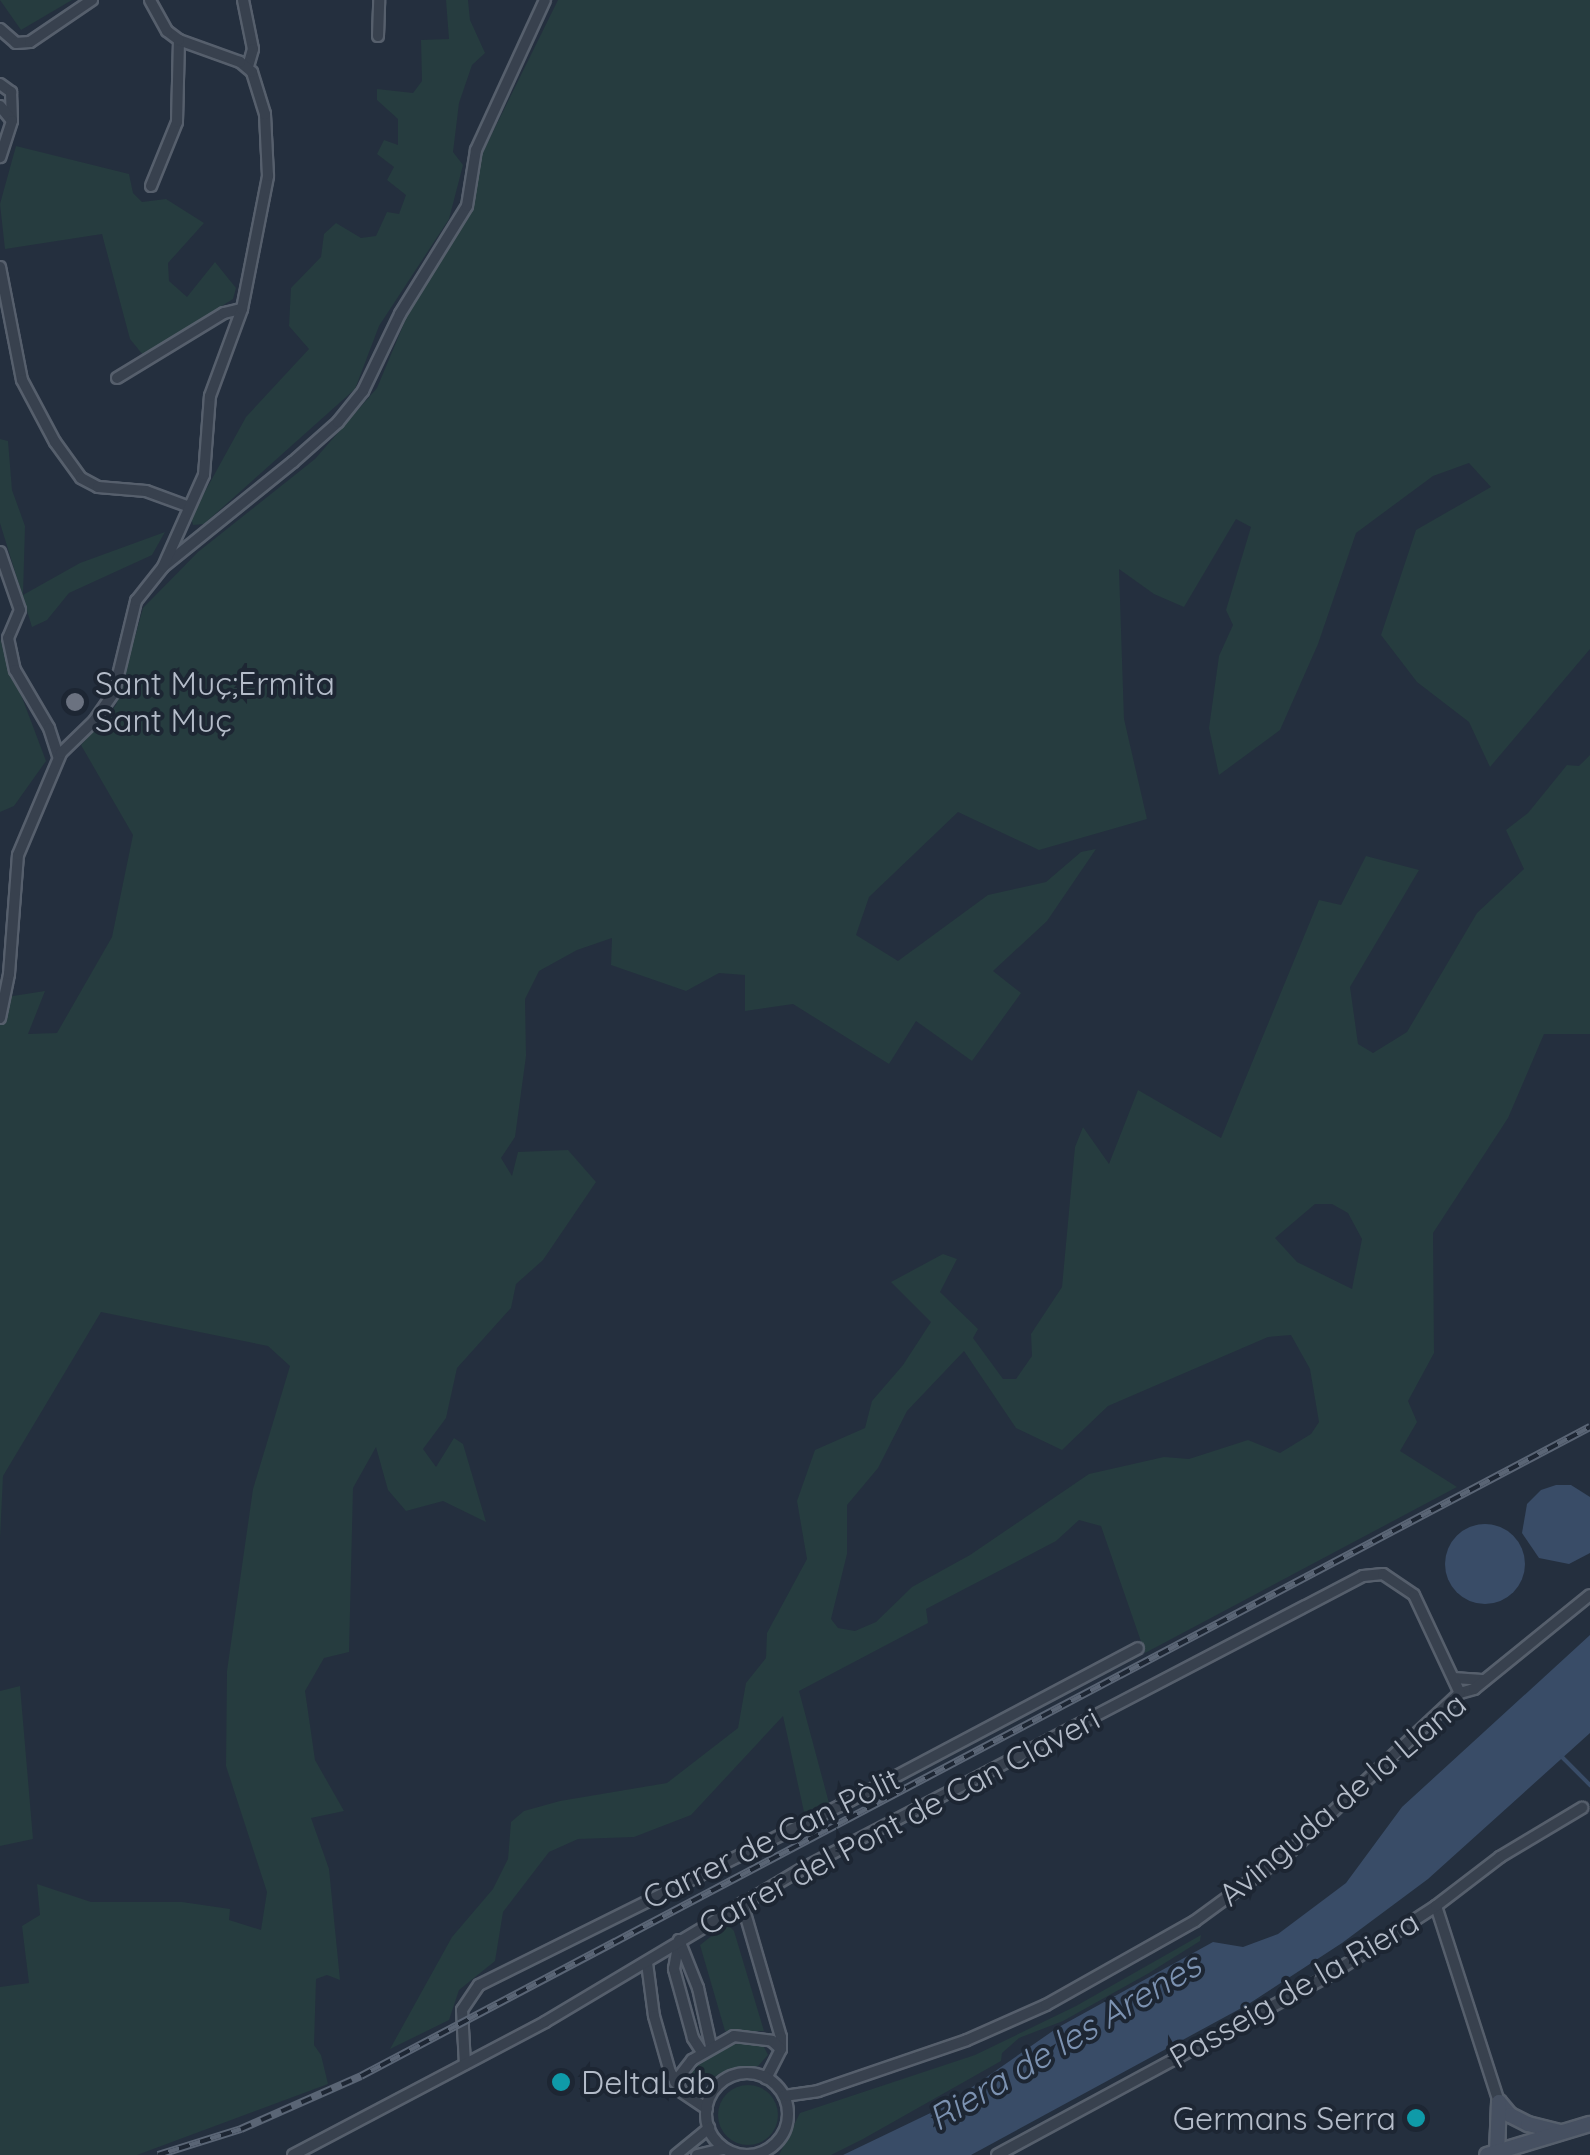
<!DOCTYPE html>
<meta charset="utf-8">
<style>
body{margin:0}
#map{position:relative;width:1590px;height:2155px;overflow:hidden;background:#242f3e;font-family:Quicksand,sans-serif}
div>[style]{position:absolute}
[style*='--x']{left:calc(var(--x)*1px);top:calc(var(--y)*1px);width:calc(var(--w)*1px);rotate:calc(var(--a)*1deg)}
.green>*{inset:0;background:#263c3f}
.round{border-radius:50%}
.water>*{inset:0;background:#394c67}
.stream>*{height:4px;margin:-2px;padding:0 2px;transform-origin:2px;border-radius:2px;background:#394c67}
.roads{filter:drop-shadow(2px 0 #565f6c) drop-shadow(-2px 0 #565f6c) drop-shadow(0 2px #565f6c) drop-shadow(0 -2px #565f6c)}
.minor>*{height:10px;margin:-5px;padding:0 5px;transform-origin:5px;border-radius:5px;background:#38414e}
.minor>.ring{margin:-5px;padding:0;box-sizing:content-box;background:none;border:10px solid #38414e;border-radius:50%}
.secondary>*{height:14px;margin:-7px;padding:0 7px;transform-origin:7px;border-radius:7px;background:#465061}
.rail>*{height:8px;margin-top:-4px;transform-origin:0;background:repeating-linear-gradient(90deg,#1d2633 0 11px,#5a6575 0 22px);box-sizing:border-box;border-block:2px solid #5a6575}
.dots>*{width:28px;height:28px;translate:-50% -50%;box-sizing:border-box;border:5px solid #1d2633;border-radius:50%}
span{translate:-50% -50%;white-space:nowrap;text-align:center;line-height:1.15;-webkit-text-stroke:8px #1d2633;paint-order:stroke}
.poi-label{font-size:32px;color:#b4bcc9}
.left{translate:0 -50%;text-align:left}
.right{translate:-100% -50%;text-align:right}
.street-label{font-size:32px;color:#b4bcc9}
.water-label{font-size:35px;color:#7c92b1;font-style:italic}
</style>
<div id="map">
<div class="green">
<i style="clip-path:polygon(0 0,72px 0,21px 30px)"></i>
<i style="clip-path:polygon(446px 0,468px 0,470px 20px,485px 53px,472px 65px,459px 103px,453px 152px,463px 165px,449px 219px,379px 326px,355px 389px,204px 524px,193px 525px,191px 517px,246px 417px,309px 349px,289px 326px,291px 288px,321px 257px,324px 234px,336px 223px,361px 238px,376px 236px,387px 212px,399px 214px,406px 195px,387px 180px,394px 167px,377px 154px,384px 140px,398px 145px,398px 119px,377px 100px,377px 89px,413px 93px,422px 81px,421px 40px,449px 39px)"></i>
<i style="clip-path:polygon(558px 0,1590px 0,1590px 649px,1490px 767px,1469px 722px,1417px 682px,1381px 635px,1416px 530px,1491px 487px,1469px 463px,1433px 476px,1356px 533px,1318px 644px,1280px 730px,1219px 775px,1209px 728px,1219px 656px,1233px 625px,1226px 610px,1251px 527px,1236px 519px,1184px 607px,1154px 594px,1119px 569px,1124px 719px,1147px 819px,1039px 850px,958px 812px,869px 897px,856px 935px,898px 961px,988px 895px,1046px 882px,1081px 852px,1096px 849px,1047px 921px,993px 971px,1021px 993px,972px 1061px,916px 1021px,889px 1064px,793px 1004px,745px 1011px,745px 975px,719px 973px,686px 991px,611px 965px,612px 938px,577px 950px,539px 971px,525px 999px,526px 1056px,515px 1137px,501px 1158px,512px 1176px,518px 1152px,568px 1150px,596px 1182px,543px 1260px,516px 1284px,511px 1308px,457px 1368px,446px 1418px,423px 1449px,436px 1467px,454px 1438px,463px 1444px,486px 1522px,443px 1501px,406px 1511px,388px 1490px,376px 1447px,353px 1488px,349px 1652px,324px 1658px,305px 1691px,315px 1760px,344px 1811px,311px 1818px,329px 1869px,340px 1980px,327px 1975px,316px 1979px,314px 2045px,321px 2055px,328px 2084px,137px 2155px,0 2155px,0 1987px,29px 1983px,22px 1926px,40px 1915px,37px 1884px,91px 1902px,182px 1902px,230px 1909px,229px 1920px,261px 1930px,267px 1892px,226px 1766px,227px 1671px,253px 1489px,290px 1366px,268px 1346px,101px 1312px,3px 1476px,0 1539px,0 998px,45px 991px,28px 1034px,57px 1033px,112px 937px,133px 835px,81px 745px,116px 705px,143px 608px,198px 552px,315px 459px,377px 388px,410px 309px,473px 207px,479px 160px)"></i>
<i style="clip-path:polygon(16px 146px,129px 174px,133px 193px,142px 202px,166px 199px,204px 223px,168px 263px,169px 281px,187px 297px,215px 262px,236px 288px,233px 299px,143px 355px,130px 339px,102px 234px,5px 249px,0 204px)"></i>
<i style="clip-path:polygon(0 439px,8px 441px,12px 490px,25px 526px,23px 595px,80px 563px,165px 532px,152px 555px,69px 593px,47px 620px,32px 627px,0 523px)"></i>
<i style="clip-path:polygon(0 639px,46px 761px,14px 806px,0 812px)"></i>
<i style="clip-path:polygon(evenodd,1590px 755px,1590px 1034px,1544px 1034px,1508px 1118px,1433px 1233px,1434px 1353px,1408px 1401px,1417px 1422px,1400px 1451px,1457px 1487px,1145px 1653px,1101px 1526px,1079px 1520px,1056px 1541px,926px 1609px,928px 1623px,799px 1691px,829px 1803px,804px 1812px,783px 1716px,691px 1815px,634px 1837px,578px 1839px,549px 1852px,503px 1912px,495px 1961px,459px 1990px,449px 2020px,390px 2049px,452px 1937px,493px 1889px,508px 1859px,511px 1822px,524px 1811px,560px 1801px,667px 1783px,738px 1728px,746px 1683px,766px 1658px,767px 1633px,807px 1559px,797px 1501px,815px 1450px,865px 1428px,872px 1401px,903px 1365px,931px 1322px,891px 1282px,943px 1254px,957px 1259px,940px 1292px,978px 1329px,973px 1338px,1003px 1379px,1016px 1379px,1032px 1356px,1031px 1334px,1062px 1287px,1075px 1147px,1083px 1127px,1109px 1164px,1138px 1090px,1221px 1138px,1319px 900px,1341px 905px,1366px 856px,1419px 870px,1350px 987px,1358px 1044px,1373px 1053px,1407px 1032px,1477px 913px,1524px 869px,1506px 830px,1528px 813px,1567px 765px,1579px 766px,1590px 755px,1315px 1204px,1332px 1204px,1348px 1213px,1362px 1239px,1352px 1289px,1297px 1262px,1275px 1238px,1315px 1204px,1590px 755px,1291px 1335px,1310px 1369px,1319px 1422px,1311px 1434px,1280px 1453px,1248px 1440px,1189px 1459px,1164px 1457px,1089px 1474px,970px 1555px,912px 1587px,876px 1622px,855px 1631px,838px 1628px,831px 1619px,847px 1554px,847px 1505px,878px 1468px,907px 1411px,964px 1351px,1016px 1428px,1062px 1450px,1108px 1406px,1268px 1337px,1291px 1335px)"></i>
<i style="clip-path:polygon(20px 1686px,33px 1839px,0 1846px,0 1691px)"></i>
<i style="clip-path:polygon(727px 1924px,734px 1931px,764px 2031px,725px 2031px,700px 1945px)"></i>
<i style="clip-path:polygon(1201px 1935px,1200px 1941px,1149px 1973px,1063px 2021px,1019px 2038px,1002px 2053px,1001px 2061px,863px 2139px,831px 2155px,779px 2155px,800px 2113px,975px 2055px,1076px 2006px)"></i>
<i style="clip-path:polygon(753px 2043px,764px 2047px,768px 2055px,758px 2066px,723px 2072px,696px 2087px,687px 2077px,705px 2055px,724px 2045px)"></i>
<i class="round" style="left:718px;top:2085px;width:60px;height:60px"></i>
</div>
<div class="water">
<i style="clip-path:polygon(1556px 1485px,1571px 1485px,1590px 1497px,1590px 1553px,1569px 1564px,1539px 1558px,1522px 1533px,1527px 1504px,1541px 1490px)"></i>
<i class="round" style="left:1445px;top:1524px;width:80px;height:80px"></i>
<i style="clip-path:polygon(1590px 1635px,1590px 1733px,1428px 1879px,1342px 1943px,1247px 2005px,971px 2155px,843px 2155px,945px 2106px,1057px 2028px,1213px 1942px,1243px 1947px,1278px 1934px,1346px 1883px,1402px 1807px)"></i>
</div>
<div class="stream">
<i style="--x:1562;--y:1757;--w:40;--a:45"></i>
</div>
<div class="roads">
<div class="minor">
<i style="--x:243;--y:0;--w:50;--a:78.5"></i>
<i style="--x:253;--y:49;--w:19;--a:106"></i>
<i style="--x:0;--y:29;--w:21;--a:41"></i>
<i style="--x:16;--y:43;--w:14;--a:-4"></i>
<i style="--x:30;--y:42;--w:75;--a:-34.1"></i>
<i style="--x:378;--y:36;--w:36;--a:-88"></i>
<i style="--x:0;--y:84;--w:14;--a:36"></i>
<i style="--x:11;--y:92;--w:28;--a:88"></i>
<i style="--x:0;--y:106;--w:19;--a:51"></i>
<i style="--x:12;--y:121;--w:38;--a:108"></i>
<i style="--x:151;--y:186;--w:69;--a:-67.9"></i>
<i style="--x:177;--y:122;--w:82;--a:-88.6"></i>
<i style="--x:0;--y:267;--w:115;--a:79"></i>
<i style="--x:22;--y:380;--w:70;--a:62"></i>
<i style="--x:55;--y:442;--w:44;--a:54.2"></i>
<i style="--x:81;--y:478;--w:19;--a:28"></i>
<i style="--x:98;--y:487;--w:48;--a:4.8"></i>
<i style="--x:146;--y:491;--w:44;--a:20.1"></i>
<i style="--x:117;--y:378;--w:125;--a:-31.3"></i>
<i style="--x:224;--y:313;--w:18;--a:-13"></i>
<i style="--x:0;--y:552;--w:61;--a:71"></i>
<i style="--x:20;--y:610;--w:30;--a:113"></i>
<i style="--x:8;--y:638;--w:33;--a:78"></i>
<i style="--x:15;--y:670;--w:67;--a:59.6"></i>
<i style="--x:49;--y:728;--w:29;--a:72"></i>
<i style="--x:164;--y:566;--w:166;--a:-38.9"></i>
<i style="--x:293;--y:462;--w:60;--a:-41.6"></i>
<i style="--x:338;--y:422;--w:40;--a:-51"></i>
<i style="--x:363;--y:391;--w:85;--a:-64.3"></i>
<i style="--x:400;--y:314;--w:127;--a:-58.2"></i>
<i style="--x:467;--y:206;--w:57;--a:-80.9"></i>
<i style="--x:476;--y:150;--w:165;--a:-65.3"></i>
<i style="--x:0;--y:1018;--w:45;--a:-78.4"></i>
<i style="--x:9;--y:974;--w:119;--a:-85.7"></i>
<i style="--x:18;--y:855;--w:111;--a:-67.1"></i>
<i style="--x:61;--y:753;--w:46;--a:-44.1"></i>
<i style="--x:94;--y:721;--w:35;--a:-55"></i>
<i style="--x:114;--y:692;--w:94;--a:-76.4"></i>
<i style="--x:136;--y:601;--w:43;--a:-51.5"></i>
<i style="--x:163;--y:567;--w:101;--a:-66"></i>
<i style="--x:204;--y:475;--w:79;--a:-85.7"></i>
<i style="--x:210;--y:396;--w:93;--a:-69.8"></i>
<i style="--x:242;--y:309;--w:136;--a:-78.9"></i>
<i style="--x:268;--y:176;--w:62;--a:-92.8"></i>
<i style="--x:265;--y:114;--w:44;--a:-107.2"></i>
<i style="--x:252;--y:72;--w:16;--a:-140"></i>
<i style="--x:240;--y:62;--w:65;--a:-160.2"></i>
<i style="--x:179;--y:40;--w:15;--a:-143"></i>
<i style="--x:167;--y:31;--w:35;--a:-119"></i>
<i style="--x:1455;--y:1678;--w:29;--a:4"></i>
<i style="--x:742;--y:1903;--w:140;--a:73.8"></i>
<i style="--x:781;--y:2037;--w:12;--a:90"></i>
<i style="--x:781;--y:2049;--w:33;--a:117"></i>
<i style="--x:1436;--y:1906;--w:206;--a:72.2"></i>
<i style="--x:647;--y:1963;--w:53;--a:82.5"></i>
<i style="--x:654;--y:2016;--w:58;--a:74.1"></i>
<i style="--x:670;--y:2072;--w:23;--a:59"></i>
<i style="--x:682;--y:2092;--w:30;--a:34"></i>
<i style="--x:702;--y:2052;--w:17;--a:-123"></i>
<i style="--x:693;--y:2038;--w:72;--a:-105.4"></i>
<i style="--x:674;--y:1969;--w:29;--a:-80"></i>
<i style="--x:679;--y:1940;--w:52;--a:68.4"></i>
<i style="--x:698;--y:1988;--w:59;--a:77.4"></i>
<i style="--x:465;--y:2064;--w:54;--a:-93.2"></i>
<i style="--x:462;--y:2010;--w:30;--a:-56"></i>
<i style="--x:479;--y:1985;--w:403;--a:-26.4"></i>
<i style="--x:840;--y:1806;--w:337;--a:-27.9"></i>
<i class="ring" style="left:706px;top:2073px;width:72px;height:72px"></i>
<i style="--x:675;--y:2082;--w:28;--a:-52"></i>
<i style="--x:692;--y:2060;--w:48;--a:-29.7"></i>
<i style="--x:734;--y:2036;--w:38;--a:7"></i>
<i style="--x:772;--y:2041;--w:12;--a:42"></i>
<i style="--x:784;--y:2096;--w:34;--a:-8"></i>
<i style="--x:818;--y:2091;--w:157;--a:-18.9"></i>
<i style="--x:967;--y:2040;--w:86;--a:-23.9"></i>
<i style="--x:1046;--y:2005;--w:171;--a:-29.4"></i>
<i style="--x:1195;--y:1921;--w:120;--a:-36.2"></i>
<i style="--x:1292;--y:1850;--w:230;--a:-43.1"></i>
<i style="--x:1460;--y:1693;--w:15;--a:-16"></i>
<i style="--x:1474;--y:1689;--w:149;--a:-39"></i>
<i style="--x:293;--y:2155;--w:285;--a:-27.8"></i>
<i style="--x:545;--y:2022;--w:299;--a:-30.8"></i>
<i style="--x:802;--y:1869;--w:633;--a:-27.58"></i>
<i style="--x:1363;--y:1576;--w:20;--a:-6"></i>
<i style="--x:1383;--y:1574;--w:37;--a:34"></i>
<i style="--x:1414;--y:1595;--w:108;--a:64.9"></i>
<i style="--x:676;--y:2155;--w:43;--a:-39.3"></i>
<i style="--x:697;--y:2155;--w:28;--a:-13"></i>
<i style="--x:997;--y:2155;--w:382;--a:-28.4"></i>
<i style="--x:1333;--y:1973;--w:123;--a:-33"></i>
<i style="--x:1436;--y:1906;--w:81;--a:-37.4"></i>
<i style="--x:1500;--y:1857;--w:96;--a:-30.9"></i>
</div>
<div class="secondary">
<i style="--x:1499;--y:2102;--w:17;--a:50"></i>
<i style="--x:1510;--y:2115;--w:20;--a:27"></i>
<i style="--x:1528;--y:2124;--w:33;--a:14"></i>
<i style="--x:1497;--y:2152;--w:50;--a:-87.7"></i>
<i style="--x:1487;--y:2155;--w:108;--a:-16.8"></i>
</div>
</div>
<div class="rail">
<i style="--x:158;--y:2155;--w:87;--a:-17.4"></i>
<i style="--x:241;--y:2129;--w:131;--a:-23.8"></i>
<i style="--x:361;--y:2076;--w:1390;--a:-27.84"></i>
</div>
<div class="dots">
<i style="left:75px;top:702px;background:#6b7280"></i>
<i style="left:561px;top:2082px;background:#0f9aa8"></i>
<i style="left:1416px;top:2118px;background:#0f9aa8"></i>
</div>
<div class="poi-label">
<span class="left" style="left:95px;top:702px">Sant Muç;Ermita<br>Sant Muç</span>
<span class="left" style="left:581px;top:2082px">DeltaLab</span>
<span class="right" style="left:1396px;top:2118px">Germans Serra</span>
</div>
<div class="street-label">
<span style="left:1342px;top:1799px;rotate:-40deg">Avinguda de la Llana</span>
<span style="left:899px;top:1821px;rotate:-28deg">Carrer del Pont de Can Claveri</span>
<span style="left:771px;top:1838px;rotate:-26deg">Carrer de Can Pòlit</span>
<span style="left:1294px;top:1989px;rotate:-30deg">Passeig de la Riera</span>
</div>
<div class="water-label">
<span style="left:1064px;top:2041px;rotate:-31deg">Riera de les Arenes</span>
</div>
</div>
